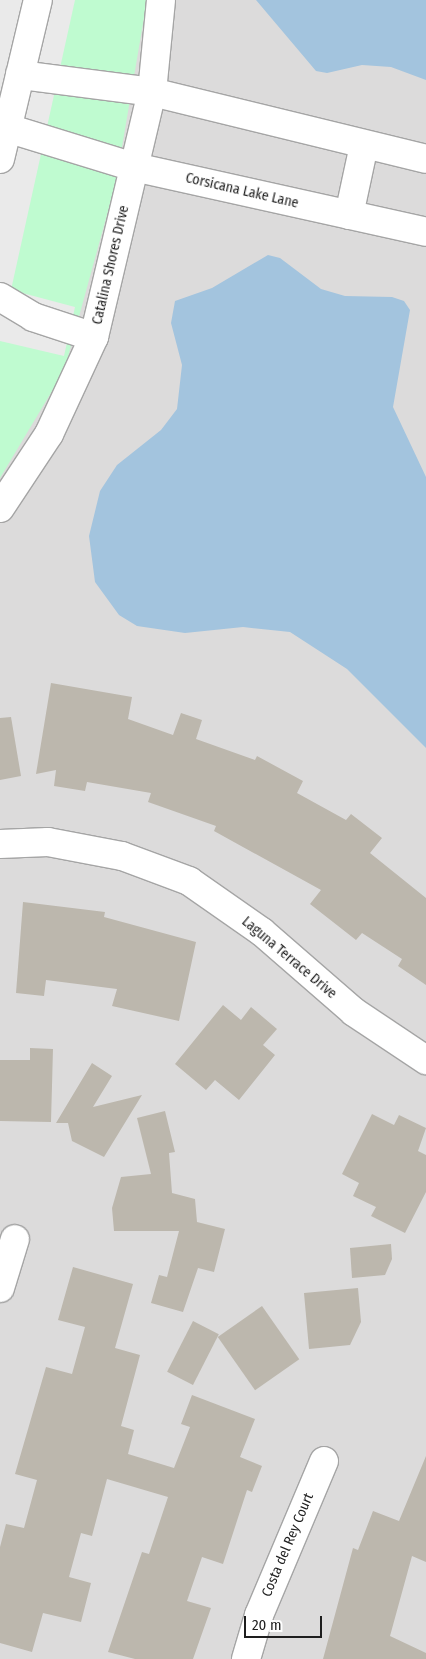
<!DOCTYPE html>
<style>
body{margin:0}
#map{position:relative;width:426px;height:1659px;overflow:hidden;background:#efeee4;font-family:"Fira Sans Condensed",sans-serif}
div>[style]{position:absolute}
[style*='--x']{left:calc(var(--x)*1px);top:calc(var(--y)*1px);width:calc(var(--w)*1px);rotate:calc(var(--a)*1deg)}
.residential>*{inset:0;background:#dcdbdb;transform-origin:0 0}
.park>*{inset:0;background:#bffbd0}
.parking>*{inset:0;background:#eaeaea}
.water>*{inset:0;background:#a3c4de}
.building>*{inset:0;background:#bcb7ad;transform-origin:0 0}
.roads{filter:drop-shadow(1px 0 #a5a5a5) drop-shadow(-1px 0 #a5a5a5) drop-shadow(0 1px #a5a5a5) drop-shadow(0 -1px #a5a5a5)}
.minor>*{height:28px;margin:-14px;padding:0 14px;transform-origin:14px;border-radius:14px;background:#fff}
span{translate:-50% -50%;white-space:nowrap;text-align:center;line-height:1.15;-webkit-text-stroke:4px #fff;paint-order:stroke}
.street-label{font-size:14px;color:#1e1e1e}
.scale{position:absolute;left:244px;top:1616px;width:78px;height:22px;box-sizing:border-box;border:2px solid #1e1e1e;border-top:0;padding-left:6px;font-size:15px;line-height:18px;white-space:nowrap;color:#1e1e1e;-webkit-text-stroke:4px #fff;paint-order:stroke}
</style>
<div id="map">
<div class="residential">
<i style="left:0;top:0;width:426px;height:1659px"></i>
</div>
<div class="park">
<i style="clip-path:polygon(0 0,147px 0,116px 182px,64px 371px,0 478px)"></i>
</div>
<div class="parking">
<i style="clip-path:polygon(0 0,75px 0,11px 290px,75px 307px,64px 356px,0 341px)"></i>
</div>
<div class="water">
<i style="clip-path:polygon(256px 0,426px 0,426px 80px,391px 67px,362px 65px,327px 73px,316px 71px)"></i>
<i style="clip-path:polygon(268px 255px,280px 258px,321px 289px,345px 296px,392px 297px,404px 301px,410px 310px,393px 407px,426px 477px,426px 748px,347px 669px,290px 632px,243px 627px,185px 633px,137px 626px,119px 615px,95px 582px,89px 536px,100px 491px,117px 465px,161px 430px,177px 409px,182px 365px,171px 323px,175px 301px,212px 288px)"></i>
</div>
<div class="building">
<i style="clip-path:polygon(51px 683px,132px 697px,128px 719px,173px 735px,181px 713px,202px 720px,196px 739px,255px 760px,257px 756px,303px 781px,297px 793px,346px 820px,351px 814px,382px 838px,370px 853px,426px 898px,426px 985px,398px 966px,402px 959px,362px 933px,356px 940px,310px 904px,321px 890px,214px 831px,216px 826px,148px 802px,151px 793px,87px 782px,85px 791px,54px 786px,56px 770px,36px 774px)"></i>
<i style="clip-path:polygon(11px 717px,21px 776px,0 780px,0 718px)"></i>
<i style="clip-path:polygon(23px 902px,105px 912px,104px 917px,196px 942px,179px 1021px,112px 1006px,117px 989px,46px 980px,44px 996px,16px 993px)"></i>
<i style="clip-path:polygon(223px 1005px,241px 1020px,251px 1007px,277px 1029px,263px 1045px,275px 1055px,239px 1100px,215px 1080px,206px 1090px,175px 1064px)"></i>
<i style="clip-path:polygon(30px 1048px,53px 1049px,51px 1122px,0 1121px,0 1060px,30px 1060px)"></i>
<i style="clip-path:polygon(92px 1063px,112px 1076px,93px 1107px,142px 1095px,104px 1157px,72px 1141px,68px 1123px,56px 1123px)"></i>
<i style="clip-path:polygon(165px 1111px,175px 1152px,169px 1153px,172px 1193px,195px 1199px,197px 1222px,225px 1229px,214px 1272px,198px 1268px,183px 1312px,151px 1303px,159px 1275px,167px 1277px,179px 1231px,114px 1231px,112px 1208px,121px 1177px,151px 1174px,137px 1118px)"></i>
<i style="clip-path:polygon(372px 1114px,394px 1125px,399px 1115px,426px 1128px,418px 1151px,426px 1155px,426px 1192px,405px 1233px,371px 1216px,376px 1207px,353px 1196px,359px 1183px,342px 1174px)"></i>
<i style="clip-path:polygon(391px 1244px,392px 1259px,385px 1275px,352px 1278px,350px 1248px)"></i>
<i style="clip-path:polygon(73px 1267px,133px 1284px,115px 1348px,140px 1355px,121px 1426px,134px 1430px,128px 1454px,174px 1468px,190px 1427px,181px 1424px,192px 1395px,255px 1419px,240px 1457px,262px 1466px,252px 1492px,247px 1490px,223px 1564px,202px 1557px,187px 1601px,211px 1608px,193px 1659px,135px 1659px,108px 1652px,142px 1552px,149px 1554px,168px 1497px,107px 1479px,92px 1536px,81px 1533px,69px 1577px,91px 1583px,81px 1622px,43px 1613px,32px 1652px,0 1643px,0 1547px,6px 1524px,24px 1528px,37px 1480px,15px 1474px,46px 1367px,72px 1374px,85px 1327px,58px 1320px)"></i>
<i style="clip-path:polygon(358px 1288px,361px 1322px,350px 1345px,309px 1349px,304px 1293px)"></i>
<i style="left:262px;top:1306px;width:65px;height:54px;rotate:55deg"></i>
<i style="left:193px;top:1321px;width:29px;height:57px;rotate:27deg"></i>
<i style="clip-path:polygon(426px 1456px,426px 1562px,412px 1556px,390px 1636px,426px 1653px,426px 1659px,323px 1659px,353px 1548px,358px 1550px,373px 1511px,399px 1521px)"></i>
</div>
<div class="roads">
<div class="minor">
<i style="--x:20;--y:75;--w:133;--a:7.3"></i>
<i style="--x:152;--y:92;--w:282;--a:13.7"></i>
<i style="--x:7;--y:128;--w:133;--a:17.1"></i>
<i style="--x:134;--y:167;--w:299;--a:12.5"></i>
<i style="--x:0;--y:159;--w:163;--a:-76.6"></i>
<i style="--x:349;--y:215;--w:72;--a:-77.9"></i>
<i style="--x:0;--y:297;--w:39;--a:31"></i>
<i style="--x:33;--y:317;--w:64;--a:18.2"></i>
<i style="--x:0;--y:508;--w:89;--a:-56.5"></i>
<i style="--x:49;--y:434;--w:107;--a:-65.1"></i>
<i style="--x:94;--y:337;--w:252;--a:-76.7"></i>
<i style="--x:152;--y:92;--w:92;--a:-84.4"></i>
<i style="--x:0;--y:844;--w:48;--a:-2.4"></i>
<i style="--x:48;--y:842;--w:75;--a:10.7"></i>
<i style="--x:122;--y:856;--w:72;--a:20.5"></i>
<i style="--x:189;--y:881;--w:89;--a:34.9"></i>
<i style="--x:262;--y:932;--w:122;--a:41"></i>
<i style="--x:354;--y:1012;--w:87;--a:33.7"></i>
<i style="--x:0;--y:1288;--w:51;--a:-73"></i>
<i style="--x:246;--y:1659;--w:46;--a:-73.5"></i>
<i style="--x:259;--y:1615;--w:167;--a:-67.1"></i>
</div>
</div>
<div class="street-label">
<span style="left:242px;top:191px;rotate:13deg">Corsicana Lake Lane</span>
<span style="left:111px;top:265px;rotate:-77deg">Catalina Shores Drive</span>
<span style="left:289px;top:958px;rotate:40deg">Laguna Terrace Drive</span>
<span style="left:288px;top:1545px;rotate:-67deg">Costa del Rey Court</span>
</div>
<div class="scale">20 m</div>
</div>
